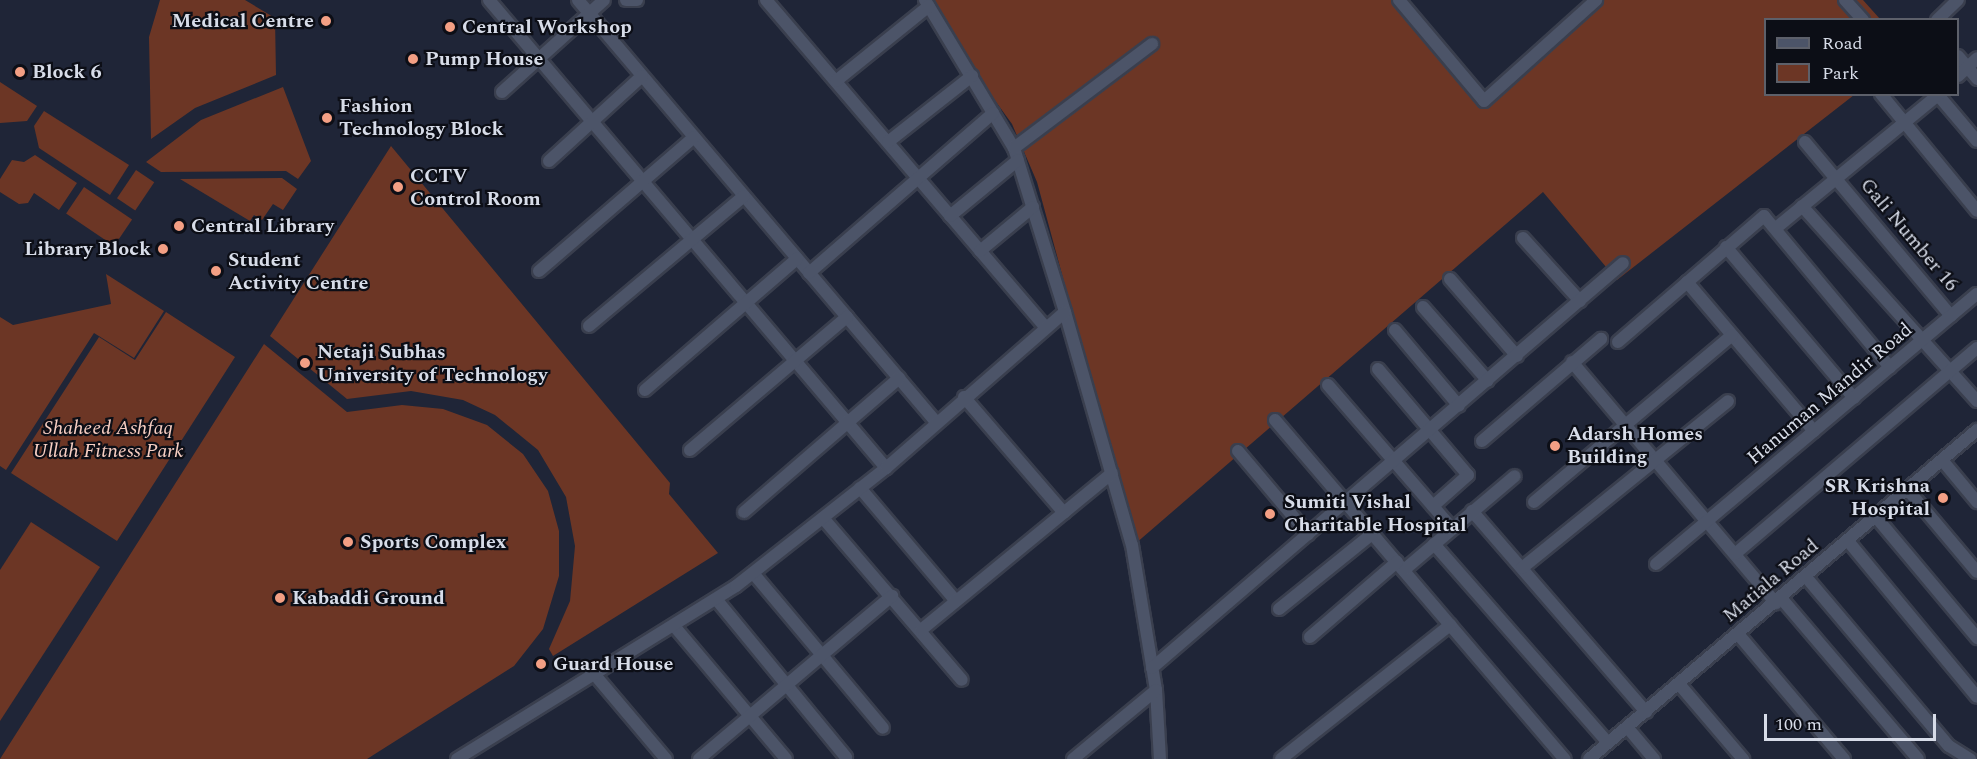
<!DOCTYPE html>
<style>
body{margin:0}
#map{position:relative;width:1977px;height:759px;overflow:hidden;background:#1f2537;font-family:Spectral,serif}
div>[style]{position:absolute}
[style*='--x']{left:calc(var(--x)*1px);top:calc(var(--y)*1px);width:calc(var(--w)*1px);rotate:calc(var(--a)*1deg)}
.green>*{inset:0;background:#6c3625;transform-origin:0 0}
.roads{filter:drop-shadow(2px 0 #3a3f4e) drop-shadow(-2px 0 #3a3f4e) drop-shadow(0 2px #3a3f4e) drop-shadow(0 -2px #3a3f4e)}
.minor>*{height:12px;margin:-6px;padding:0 6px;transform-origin:6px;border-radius:6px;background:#4c5468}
.dots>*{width:16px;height:16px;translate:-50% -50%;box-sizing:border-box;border:3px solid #0c0e16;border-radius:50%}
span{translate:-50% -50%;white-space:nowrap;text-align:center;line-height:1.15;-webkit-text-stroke:4.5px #0c0e16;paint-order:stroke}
.poi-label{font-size:20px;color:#d7dce8;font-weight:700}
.right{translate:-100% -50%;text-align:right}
.left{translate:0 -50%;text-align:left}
.street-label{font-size:20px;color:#d7dce8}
.park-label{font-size:20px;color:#f8cfc3;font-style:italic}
.legend{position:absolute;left:1764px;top:18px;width:195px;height:78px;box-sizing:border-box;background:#0c0e16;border:2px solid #5d606a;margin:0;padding:8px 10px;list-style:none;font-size:18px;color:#d7dce8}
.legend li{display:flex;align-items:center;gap:12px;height:30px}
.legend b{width:30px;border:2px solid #5d606a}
.scale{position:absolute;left:1764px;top:714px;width:172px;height:27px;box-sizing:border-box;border:3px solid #d7dce8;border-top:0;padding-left:8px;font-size:18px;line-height:21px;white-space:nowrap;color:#d7dce8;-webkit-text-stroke:4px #0c0e16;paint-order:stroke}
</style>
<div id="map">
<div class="green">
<i style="clip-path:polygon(160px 0,245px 0,275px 18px,276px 75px,195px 108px,151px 139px,149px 37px)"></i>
<i style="clip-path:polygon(922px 0,1404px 0,1490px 97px,1599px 0,1863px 0,1880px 19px,1766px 20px,1766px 94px,1854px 95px,1617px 280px,1543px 192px,1135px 544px,1037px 182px,1012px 124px)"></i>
<i style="clip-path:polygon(0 82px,37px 106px,27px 121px,0 123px)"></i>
<i style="clip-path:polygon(283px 87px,311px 161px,298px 179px,286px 171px,161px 172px,146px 162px,201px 120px)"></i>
<i style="clip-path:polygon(44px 111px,129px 165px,110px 195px,39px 148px,34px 126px)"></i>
<i style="clip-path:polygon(391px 146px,670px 483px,669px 494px,718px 553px,553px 656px,549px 649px,570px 601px,575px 546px,566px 497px,538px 450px,495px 415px,463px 400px,411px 391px,347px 399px,270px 336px)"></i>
<i style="clip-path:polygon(35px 155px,77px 183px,59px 210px,34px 193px,28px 203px,19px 204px,0 192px,0 179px,12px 160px,24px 162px)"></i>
<i style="left:136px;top:170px;width:22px;height:34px;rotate:34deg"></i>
<i style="clip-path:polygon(282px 178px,297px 189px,283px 210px,273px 204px,262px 220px,254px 215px,250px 221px,180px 179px)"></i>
<i style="left:84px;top:187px;width:58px;height:32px;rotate:34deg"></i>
<i style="clip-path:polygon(106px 274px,164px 311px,134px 358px,94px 333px,6px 470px,0 466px,0 317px,13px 325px,111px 304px)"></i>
<i style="clip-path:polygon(166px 312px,235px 357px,117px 541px,11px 473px,99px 337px,135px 360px)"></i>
<i style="clip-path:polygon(264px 344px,347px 412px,402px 405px,443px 409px,487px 425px,523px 454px,548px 491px,559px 531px,559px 576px,543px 629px,514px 666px,367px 759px,0 759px)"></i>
<i style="clip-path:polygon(31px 522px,100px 567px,0 721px,0 570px)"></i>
</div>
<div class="roads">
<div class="minor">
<i style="--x:489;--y:0;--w:614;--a:49.69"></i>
<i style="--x:578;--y:0;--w:552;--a:49.7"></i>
<i style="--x:626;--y:0;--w:11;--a:0"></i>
<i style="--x:766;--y:0;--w:431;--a:49.5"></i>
<i style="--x:925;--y:0;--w:173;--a:59"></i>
<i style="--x:1014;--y:148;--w:172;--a:72.7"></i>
<i style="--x:1065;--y:312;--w:242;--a:74"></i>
<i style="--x:1132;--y:545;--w:147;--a:80.6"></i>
<i style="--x:1156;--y:690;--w:69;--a:86.7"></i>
<i style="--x:1399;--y:0;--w:132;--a:49.9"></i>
<i style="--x:1484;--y:101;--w:151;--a:-42"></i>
<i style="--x:1845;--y:0;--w:27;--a:48"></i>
<i style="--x:1937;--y:20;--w:29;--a:-44"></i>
<i style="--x:1958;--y:56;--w:30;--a:50"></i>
<i style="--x:1958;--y:76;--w:26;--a:-43"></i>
<i style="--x:836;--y:81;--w:119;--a:-38.9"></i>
<i style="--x:502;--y:92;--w:137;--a:-42"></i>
<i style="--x:1881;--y:94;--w:151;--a:50.6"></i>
<i style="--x:1938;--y:95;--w:60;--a:49.7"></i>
<i style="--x:888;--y:142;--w:107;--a:-38.2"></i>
<i style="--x:1805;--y:142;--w:227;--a:50"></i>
<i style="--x:1014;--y:148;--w:173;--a:-37"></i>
<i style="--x:549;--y:161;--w:126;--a:-42.4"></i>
<i style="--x:1802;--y:206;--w:262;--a:48.1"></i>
<i style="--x:950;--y:216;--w:88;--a:-39.5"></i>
<i style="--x:1776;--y:228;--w:211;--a:-39.4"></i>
<i style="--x:1523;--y:238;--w:85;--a:47.9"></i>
<i style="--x:1726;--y:247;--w:198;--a:49.7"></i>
<i style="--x:980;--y:251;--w:69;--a:-39.7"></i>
<i style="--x:539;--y:271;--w:205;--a:-40.8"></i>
<i style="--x:809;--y:273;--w:244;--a:-41"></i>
<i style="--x:1450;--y:279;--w:102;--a:49"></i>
<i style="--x:1687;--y:282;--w:196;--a:49.6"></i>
<i style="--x:1423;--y:307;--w:98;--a:48.7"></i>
<i style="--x:589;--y:326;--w:202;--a:-40"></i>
<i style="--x:1395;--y:330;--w:99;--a:49.9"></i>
<i style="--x:1618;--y:342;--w:193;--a:-40.8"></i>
<i style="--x:1764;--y:216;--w:197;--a:50.2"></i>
<i style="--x:1572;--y:362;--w:316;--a:49.8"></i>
<i style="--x:1378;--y:369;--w:139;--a:49.7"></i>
<i style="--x:1468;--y:475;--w:47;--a:138.5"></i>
<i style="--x:1328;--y:385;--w:189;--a:49.1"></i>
<i style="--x:645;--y:390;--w:201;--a:-40.8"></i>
<i style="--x:964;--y:397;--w:153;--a:49.2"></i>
<i style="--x:1275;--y:420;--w:446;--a:49.5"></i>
<i style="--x:1482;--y:441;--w:157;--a:-40.6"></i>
<i style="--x:690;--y:450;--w:206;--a:-40.3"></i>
<i style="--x:1238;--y:451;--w:109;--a:49.9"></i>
<i style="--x:1942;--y:460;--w:55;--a:50.2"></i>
<i style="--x:860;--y:488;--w:148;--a:49.7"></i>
<i style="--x:1908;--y:490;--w:107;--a:49.9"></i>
<i style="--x:1534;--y:502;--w:259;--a:-40.1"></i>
<i style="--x:1472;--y:511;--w:266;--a:49.1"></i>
<i style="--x:744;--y:512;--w:205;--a:-40.8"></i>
<i style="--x:1876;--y:517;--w:158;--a:50.1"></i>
<i style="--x:823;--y:518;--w:213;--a:49.4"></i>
<i style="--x:1848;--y:541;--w:202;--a:50.4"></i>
<i style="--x:1434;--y:544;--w:264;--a:48.8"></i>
<i style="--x:1735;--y:554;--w:318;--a:-40.4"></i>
<i style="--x:1656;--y:564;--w:419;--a:-40.1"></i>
<i style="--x:1522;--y:568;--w:265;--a:-39"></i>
<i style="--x:1404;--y:570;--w:145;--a:-40.3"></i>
<i style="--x:753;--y:573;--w:202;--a:50"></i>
<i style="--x:1806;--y:577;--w:221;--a:49.8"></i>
<i style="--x:1949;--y:746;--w:25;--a:32"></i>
<i style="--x:1781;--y:598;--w:211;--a:49.6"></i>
<i style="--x:716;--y:599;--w:205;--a:50.6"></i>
<i style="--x:1279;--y:609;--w:119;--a:-38.9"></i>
<i style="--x:675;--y:627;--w:172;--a:49.9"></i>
<i style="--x:921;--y:630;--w:247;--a:-39.4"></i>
<i style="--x:1738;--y:634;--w:164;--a:49.7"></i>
<i style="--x:1310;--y:637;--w:115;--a:-40.8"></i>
<i style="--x:1152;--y:668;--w:621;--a:-40.69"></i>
<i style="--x:595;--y:675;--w:110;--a:49.8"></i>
<i style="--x:1679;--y:684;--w:99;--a:49.5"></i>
<i style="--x:1627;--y:727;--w:42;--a:49.8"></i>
<i style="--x:457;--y:759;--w:328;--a:-31.8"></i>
<i style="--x:736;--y:586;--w:191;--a:-38.2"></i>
<i style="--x:886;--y:468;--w:237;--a:-41.1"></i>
<i style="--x:699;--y:759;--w:253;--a:-40.2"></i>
<i style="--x:1073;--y:759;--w:108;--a:-39.7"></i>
<i style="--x:1281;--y:759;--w:216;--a:-38.4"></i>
<i style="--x:1589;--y:759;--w:509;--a:-40.3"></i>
</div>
</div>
<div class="dots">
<i style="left:326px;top:21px;background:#f39f84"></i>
<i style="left:450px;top:27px;background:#f39f84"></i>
<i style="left:413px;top:59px;background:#f39f84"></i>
<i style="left:20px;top:72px;background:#f39f84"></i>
<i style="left:327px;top:118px;background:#f39f84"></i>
<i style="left:398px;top:187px;background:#f39f84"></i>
<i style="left:179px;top:226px;background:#f39f84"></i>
<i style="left:163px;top:249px;background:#f39f84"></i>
<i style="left:216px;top:271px;background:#f39f84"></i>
<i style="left:305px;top:363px;background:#f39f84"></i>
<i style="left:1555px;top:446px;background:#f39f84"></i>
<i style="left:1943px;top:498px;background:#f39f84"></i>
<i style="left:1270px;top:514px;background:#f39f84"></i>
<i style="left:348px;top:542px;background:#f39f84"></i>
<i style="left:280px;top:598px;background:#f39f84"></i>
<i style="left:541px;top:664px;background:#f39f84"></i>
</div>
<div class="poi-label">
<span class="right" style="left:314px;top:21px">Medical Centre</span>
<span class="left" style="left:462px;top:27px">Central Workshop</span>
<span class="left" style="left:425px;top:59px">Pump House</span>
<span class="left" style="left:32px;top:72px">Block 6</span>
<span class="left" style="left:339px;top:118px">Fashion<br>Technology Block</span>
<span class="left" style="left:410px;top:188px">CCTV<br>Control Room</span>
<span class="left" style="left:191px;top:226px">Central Library</span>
<span class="right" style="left:151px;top:249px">Library Block</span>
<span class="left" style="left:228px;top:272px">Student<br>Activity Centre</span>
<span class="left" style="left:317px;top:364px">Netaji Subhas<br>University of Technology</span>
<span class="left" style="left:1567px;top:446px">Adarsh Homes<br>Building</span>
<span class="right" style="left:1930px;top:498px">SR Krishna<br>Hospital</span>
<span class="left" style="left:1284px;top:514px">Sumiti Vishal<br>Charitable Hospital</span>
<span class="left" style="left:360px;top:542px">Sports Complex</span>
<span class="left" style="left:292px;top:598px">Kabaddi Ground</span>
<span class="left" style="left:553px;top:664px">Guard House</span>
</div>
<div class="street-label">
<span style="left:1909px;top:235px;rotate:50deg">Gali Number 16</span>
<span style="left:1830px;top:394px;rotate:-40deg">Hanuman Mandir Road</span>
<span style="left:1771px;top:581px;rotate:-40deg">Matiala Road</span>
</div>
<div class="park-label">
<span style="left:108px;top:440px">Shaheed Ashfaq<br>Ullah Fitness Park</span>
</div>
<ul class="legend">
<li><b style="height:8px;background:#4c5468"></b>Road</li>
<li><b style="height:16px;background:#6c3625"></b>Park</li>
</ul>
<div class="scale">100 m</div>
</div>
